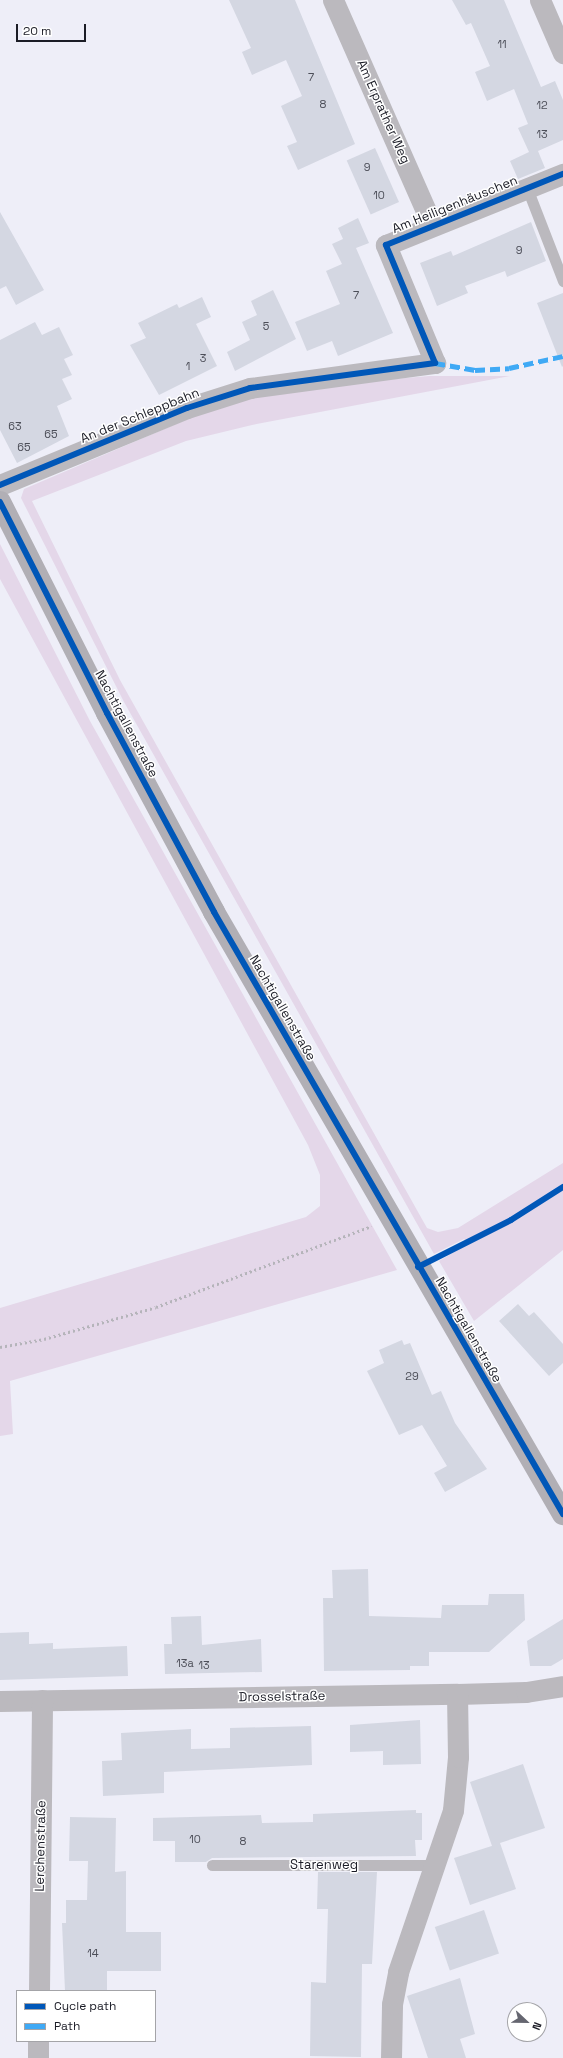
<!DOCTYPE html>
<meta charset="utf-8">
<style>
body{margin:0}
#map{position:relative;width:563px;height:2058px;overflow:hidden;background:#eeeef8;font-family:"Space Grotesk",sans-serif}
div>[style]{position:absolute}
[style*='--x']{left:calc(var(--x)*1px);top:calc(var(--y)*1px);width:calc(var(--w)*1px);rotate:calc(var(--a)*1deg)}
.green>*{inset:0;background:#e4d7e9}
.building>*{inset:0;background:#d4d7e2;transform-origin:0 0}
.path>*{height:2.5px;margin-top:-1.25px;transform-origin:0;background:repeating-linear-gradient(90deg,#b5b4ba 0 2px,transparent 0 5px)}
.lane>*{height:11px;margin:-5.5px;padding:0 5.5px;transform-origin:5.5px;border-radius:5.5px;background:#bbb9be}
.street>*{height:21px;margin:-10.5px;padding:0 10.5px;transform-origin:10.5px;border-radius:10.5px;background:#bbb9be}
.secondary>*{height:22px;margin:-11px;padding:0 11px;transform-origin:11px;border-radius:11px;background:#b1afb5}
.quiet>*{height:5px;margin-top:-2.5px;transform-origin:0;background:repeating-linear-gradient(90deg,#3fa9f5 0 10px,transparent 0 15px)}
.cycleway>*{height:6px;margin:-3px;padding:0 3px;transform-origin:3px;border-radius:3px;background:#0057b8}
span{translate:-50% -50%;white-space:nowrap;text-align:center;line-height:1.15;-webkit-text-stroke:3px #fff;paint-order:stroke}
.number-label{font-size:11px;color:#4c4e58}
.number-label span{-webkit-text-stroke-width:0}
.street-label{font-size:13px;color:#1b1c26}
.legend{position:absolute;left:16px;top:1990px;width:140px;height:52px;box-sizing:border-box;background:#fff;border:1px solid #a4a4a8;margin:0;padding:5px 7px;list-style:none;font-size:12px;color:#1b1c26}
.legend li{display:flex;align-items:center;gap:8px;height:20px}
.legend b{width:20px;border:1px solid #a4a4a8}
.north{position:absolute;left:507px;top:2002px;width:40px;height:40px;box-sizing:border-box;background:#fff;border:1px solid #a4a4a8;border-radius:50%;rotate:112deg;font-size:11px;font-weight:700;line-height:16px;text-align:center;color:#1b1c26}
.north::after{content:'';display:block;margin:auto;width:14px;height:18px;background:#656670;clip-path:polygon(50% 0,100% 100%,50% 72%,0 100%)}
.scale{position:absolute;left:16px;top:24px;width:70px;height:18px;box-sizing:border-box;border:2px solid #1b1c26;border-top:0;padding-left:5px;font-size:12px;line-height:14px;white-space:nowrap;color:#1b1c26;-webkit-text-stroke:3px #fff;paint-order:stroke}
</style>
<div id="map">
<div class="green">
<i style="clip-path:polygon(429px 376px,510px 376px,252px 425px,186px 441px,32px 501px,120px 680px,427px 1228px,438px 1232px,458px 1228px,563px 1163px,563px 1250px,474px 1321px,439px 1261px,468px 1244px,464px 1239px,434px 1254px,124px 702px,21px 498px,24px 489px,190px 418px,253px 397px,302px 387px)"></i>
<i style="clip-path:polygon(0 544px,90px 721px,397px 1270px,10px 1381px,13px 1434px,0 1436px,0 1308px,306px 1217px,320px 1206px,320px 1175px,308px 1145px,0 579px)"></i>
</div>
<div class="building">
<i style="clip-path:polygon(229px 0,295px 0,355px 144px,298px 170px,287px 146px,297px 142px,281px 106px,302px 96px,286px 60px,252px 75px,242px 52px,251px 48px)"></i>
<i style="clip-path:polygon(452px 0,504px 0,541px 87px,555px 81px,563px 100px,563px 140px,538px 151px,545px 168px,518px 179px,510px 161px,529px 152px,518px 128px,528px 124px,514px 89px,487px 101px,475px 72px,490px 66px,471px 23px,466px 25px)"></i>
<i style="left:375px;top:148px;width:59px;height:31px;rotate:66deg"></i>
<i style="clip-path:polygon(0 212px,44px 290px,16px 305px,6px 286px,0 289px)"></i>
<i style="clip-path:polygon(358px 218px,369px 243px,356px 248px,393px 333px,338px 356px,332px 341px,307px 351px,295px 322px,340px 304px,326px 271px,342px 264px,332px 244px,343px 239px,338px 228px)"></i>
<i style="clip-path:polygon(531px 222px,546px 261px,507px 277px,505px 271px,465px 286px,468px 293px,437px 306px,420px 263px,451px 251px,453px 256px)"></i>
<i style="clip-path:polygon(273px 290px,296px 339px,235px 371px,227px 352px,250px 340px,242px 322px,257px 315px,251px 301px)"></i>
<i style="clip-path:polygon(563px 293px,563px 366px,562px 367px,537px 303px)"></i>
<i style="clip-path:polygon(202px 297px,211px 317px,196px 324px,217px 366px,159px 395px,130px 345px,146px 338px,138px 323px,177px 304px,179px 308px)"></i>
<i style="clip-path:polygon(35px 322px,42px 335px,59px 327px,73px 355px,64px 359px,72px 375px,62px 379px,72px 399px,57px 406px,69px 436px,17px 463px,0 430px,0 340px)"></i>
<i style="clip-path:polygon(518px 1304px,529px 1316px,534px 1312px,563px 1344px,563px 1363px,549px 1376px,499px 1321px)"></i>
<i style="clip-path:polygon(402px 1340px,404px 1345px,410px 1343px,432px 1395px,441px 1391px,455px 1423px,487px 1469px,445px 1492px,434px 1473px,447px 1466px,422px 1425px,399px 1435px,367px 1371px,384px 1363px,379px 1350px)"></i>
<i style="clip-path:polygon(368px 1569px,369px 1616px,441px 1618px,442px 1605px,488px 1605px,489px 1594px,524px 1594px,525px 1620px,489px 1652px,429px 1652px,429px 1666px,410px 1666px,410px 1670px,324px 1671px,323px 1598px,333px 1598px,332px 1570px)"></i>
<i style="clip-path:polygon(201px 1616px,202px 1645px,261px 1639px,262px 1672px,165px 1674px,164px 1644px,172px 1644px,171px 1617px)"></i>
<i style="clip-path:polygon(563px 1619px,563px 1659px,551px 1666px,530px 1666px,527px 1641px)"></i>
<i style="clip-path:polygon(29px 1632px,29px 1644px,53px 1643px,53px 1649px,127px 1646px,128px 1676px,0 1680px,0 1633px)"></i>
<i style="clip-path:polygon(420px 1720px,421px 1764px,383px 1765px,383px 1751px,350px 1752px,350px 1725px)"></i>
<i style="clip-path:polygon(311px 1726px,312px 1765px,164px 1772px,164px 1793px,103px 1796px,102px 1761px,122px 1760px,121px 1733px,191px 1729px,191px 1749px,230px 1748px,230px 1728px)"></i>
<i style="clip-path:polygon(523px 1764px,545px 1828px,500px 1843px,516px 1889px,470px 1905px,454px 1858px,498px 1844px,492px 1846px,470px 1782px)"></i>
<i style="clip-path:polygon(416px 1810px,416px 1813px,422px 1813px,422px 1840px,415px 1840px,416px 1856px,212px 1858px,206px 1862px,175px 1862px,175px 1841px,153px 1841px,153px 1818px,261px 1815px,262px 1823px,313px 1822px,313px 1814px)"></i>
<i style="clip-path:polygon(70px 1817px,116px 1818px,115px 1872px,126px 1871px,126px 1932px,161px 1932px,161px 1971px,107px 1971px,107px 1991px,65px 1991px,62px 1923px,66px 1923px,66px 1900px,87px 1900px,88px 1861px,69px 1861px)"></i>
<i style="clip-path:polygon(318px 1872px,377px 1872px,372px 1964px,362px 1964px,361px 2057px,310px 2056px,311px 1982px,326px 1983px,328px 1909px,317px 1909px)"></i>
<i style="left:484px;top:1910px;width:46px;height:52px;rotate:71deg"></i>
<i style="clip-path:polygon(460px 1978px,475px 2034px,460px 2039px,466px 2058px,428px 2058px,407px 1996px)"></i>
</div>
<div class="path">
<i style="--x:0;--y:1347;--w:45;--a:-10.3"></i>
<i style="--x:44;--y:1339;--w:116;--a:-15.9"></i>
<i style="--x:156;--y:1307;--w:230;--a:-20.6"></i>
</div>
<div class="lane">
<i style="--x:527;--y:188;--w:100;--a:68.8"></i>
<i style="--x:212;--y:1865;--w:224;--a:0"></i>
</div>
<div class="street">
<i style="--x:333;--y:0;--w:245;--a:66.2"></i>
<i style="--x:540;--y:0;--w:58;--a:66.5"></i>
<i style="--x:0;--y:485;--w:202;--a:-22.4"></i>
<i style="--x:187;--y:408;--w:66;--a:-17.6"></i>
<i style="--x:250;--y:388;--w:187;--a:-7.7"></i>
<i style="--x:435;--y:363;--w:128;--a:-112.6"></i>
<i style="--x:386;--y:245;--w:191;--a:-21.9"></i>
<i style="--x:0;--y:1701;--w:457;--a:-0.9"></i>
<i style="--x:457;--y:1694;--w:69;--a:-1.7"></i>
<i style="--x:526;--y:1692;--w:37;--a:-9"></i>
<i style="--x:39;--y:1991;--w:291;--a:-89.4"></i>
<i style="--x:38;--y:2058;--w:17;--a:-90"></i>
<i style="--x:391;--y:2058;--w:54;--a:-88.9"></i>
<i style="--x:392;--y:2004;--w:33;--a:-79"></i>
<i style="--x:398;--y:1972;--w:171;--a:-71.2"></i>
<i style="--x:453;--y:1810;--w:53;--a:-84.6"></i>
<i style="--x:458;--y:1757;--w:63;--a:-90.9"></i>
</div>
<div class="secondary">
<i style="--x:0;--y:502;--w:237;--a:63.1"></i>
<i style="--x:107;--y:713;--w:226;--a:61.7"></i>
<i style="--x:214;--y:912;--w:696;--a:59.9"></i>
</div>
<div class="quiet">
<i style="--x:435;--y:363;--w:41;--a:9.9"></i>
<i style="--x:475;--y:370;--w:34;--a:-3"></i>
<i style="--x:509;--y:368;--w:55;--a:-12.5"></i>
</div>
<div class="cycleway">
<i style="--x:0;--y:485;--w:202;--a:-22.4"></i>
<i style="--x:187;--y:408;--w:66;--a:-17.6"></i>
<i style="--x:250;--y:388;--w:187;--a:-7.7"></i>
<i style="--x:435;--y:363;--w:128;--a:-112.6"></i>
<i style="--x:386;--y:245;--w:191;--a:-21.9"></i>
<i style="--x:0;--y:502;--w:237;--a:63.1"></i>
<i style="--x:107;--y:713;--w:226;--a:61.7"></i>
<i style="--x:214;--y:912;--w:696;--a:59.9"></i>
<i style="--x:418;--y:1267;--w:104;--a:-26.8"></i>
<i style="--x:511;--y:1220;--w:62;--a:-32.4"></i>
</div>
<div class="number-label">
<span style="left:502px;top:44px">11</span>
<span style="left:311px;top:77px">7</span>
<span style="left:323px;top:104px">8</span>
<span style="left:542px;top:105px">12</span>
<span style="left:542px;top:134px">13</span>
<span style="left:367px;top:167px">9</span>
<span style="left:379px;top:195px">10</span>
<span style="left:519px;top:250px">9</span>
<span style="left:356px;top:295px">7</span>
<span style="left:266px;top:326px">5</span>
<span style="left:203px;top:358px">3</span>
<span style="left:188px;top:366px">1</span>
<span style="left:15px;top:426px">63</span>
<span style="left:51px;top:434px">65</span>
<span style="left:24px;top:447px">65</span>
<span style="left:412px;top:1376px">29</span>
<span style="left:185px;top:1663px">13a</span>
<span style="left:204px;top:1665px">13</span>
<span style="left:195px;top:1839px">10</span>
<span style="left:243px;top:1841px">8</span>
<span style="left:93px;top:1953px">14</span>
</div>
<div class="street-label">
<span style="left:383px;top:112px;rotate:66deg">Am Erprather Weg</span>
<span style="left:455px;top:205px;rotate:-22deg">Am Heiligenhäuschen</span>
<span style="left:140px;top:416px;rotate:-22deg">An der Schleppbahn</span>
<span style="left:126px;top:724px;rotate:62deg">Nachtigallenstraße</span>
<span style="left:282px;top:1008px;rotate:60deg">Nachtigallenstraße</span>
<span style="left:468px;top:1330px;rotate:60deg">Nachtigallenstraße</span>
<span style="left:282px;top:1697px;rotate:-1deg">Drosselstraße</span>
<span style="left:41px;top:1846px;rotate:-89deg">Lerchenstraße</span>
<span style="left:324px;top:1865px">Starenweg</span>
</div>
<ul class="legend">
<li><b style="height:5px;background:#0057b8"></b>Cycle path</li>
<li><b style="height:5px;background:#3fa9f5"></b>Path</li>
</ul>
<div class="north">N</div>
<div class="scale">20 m</div>
</div>
